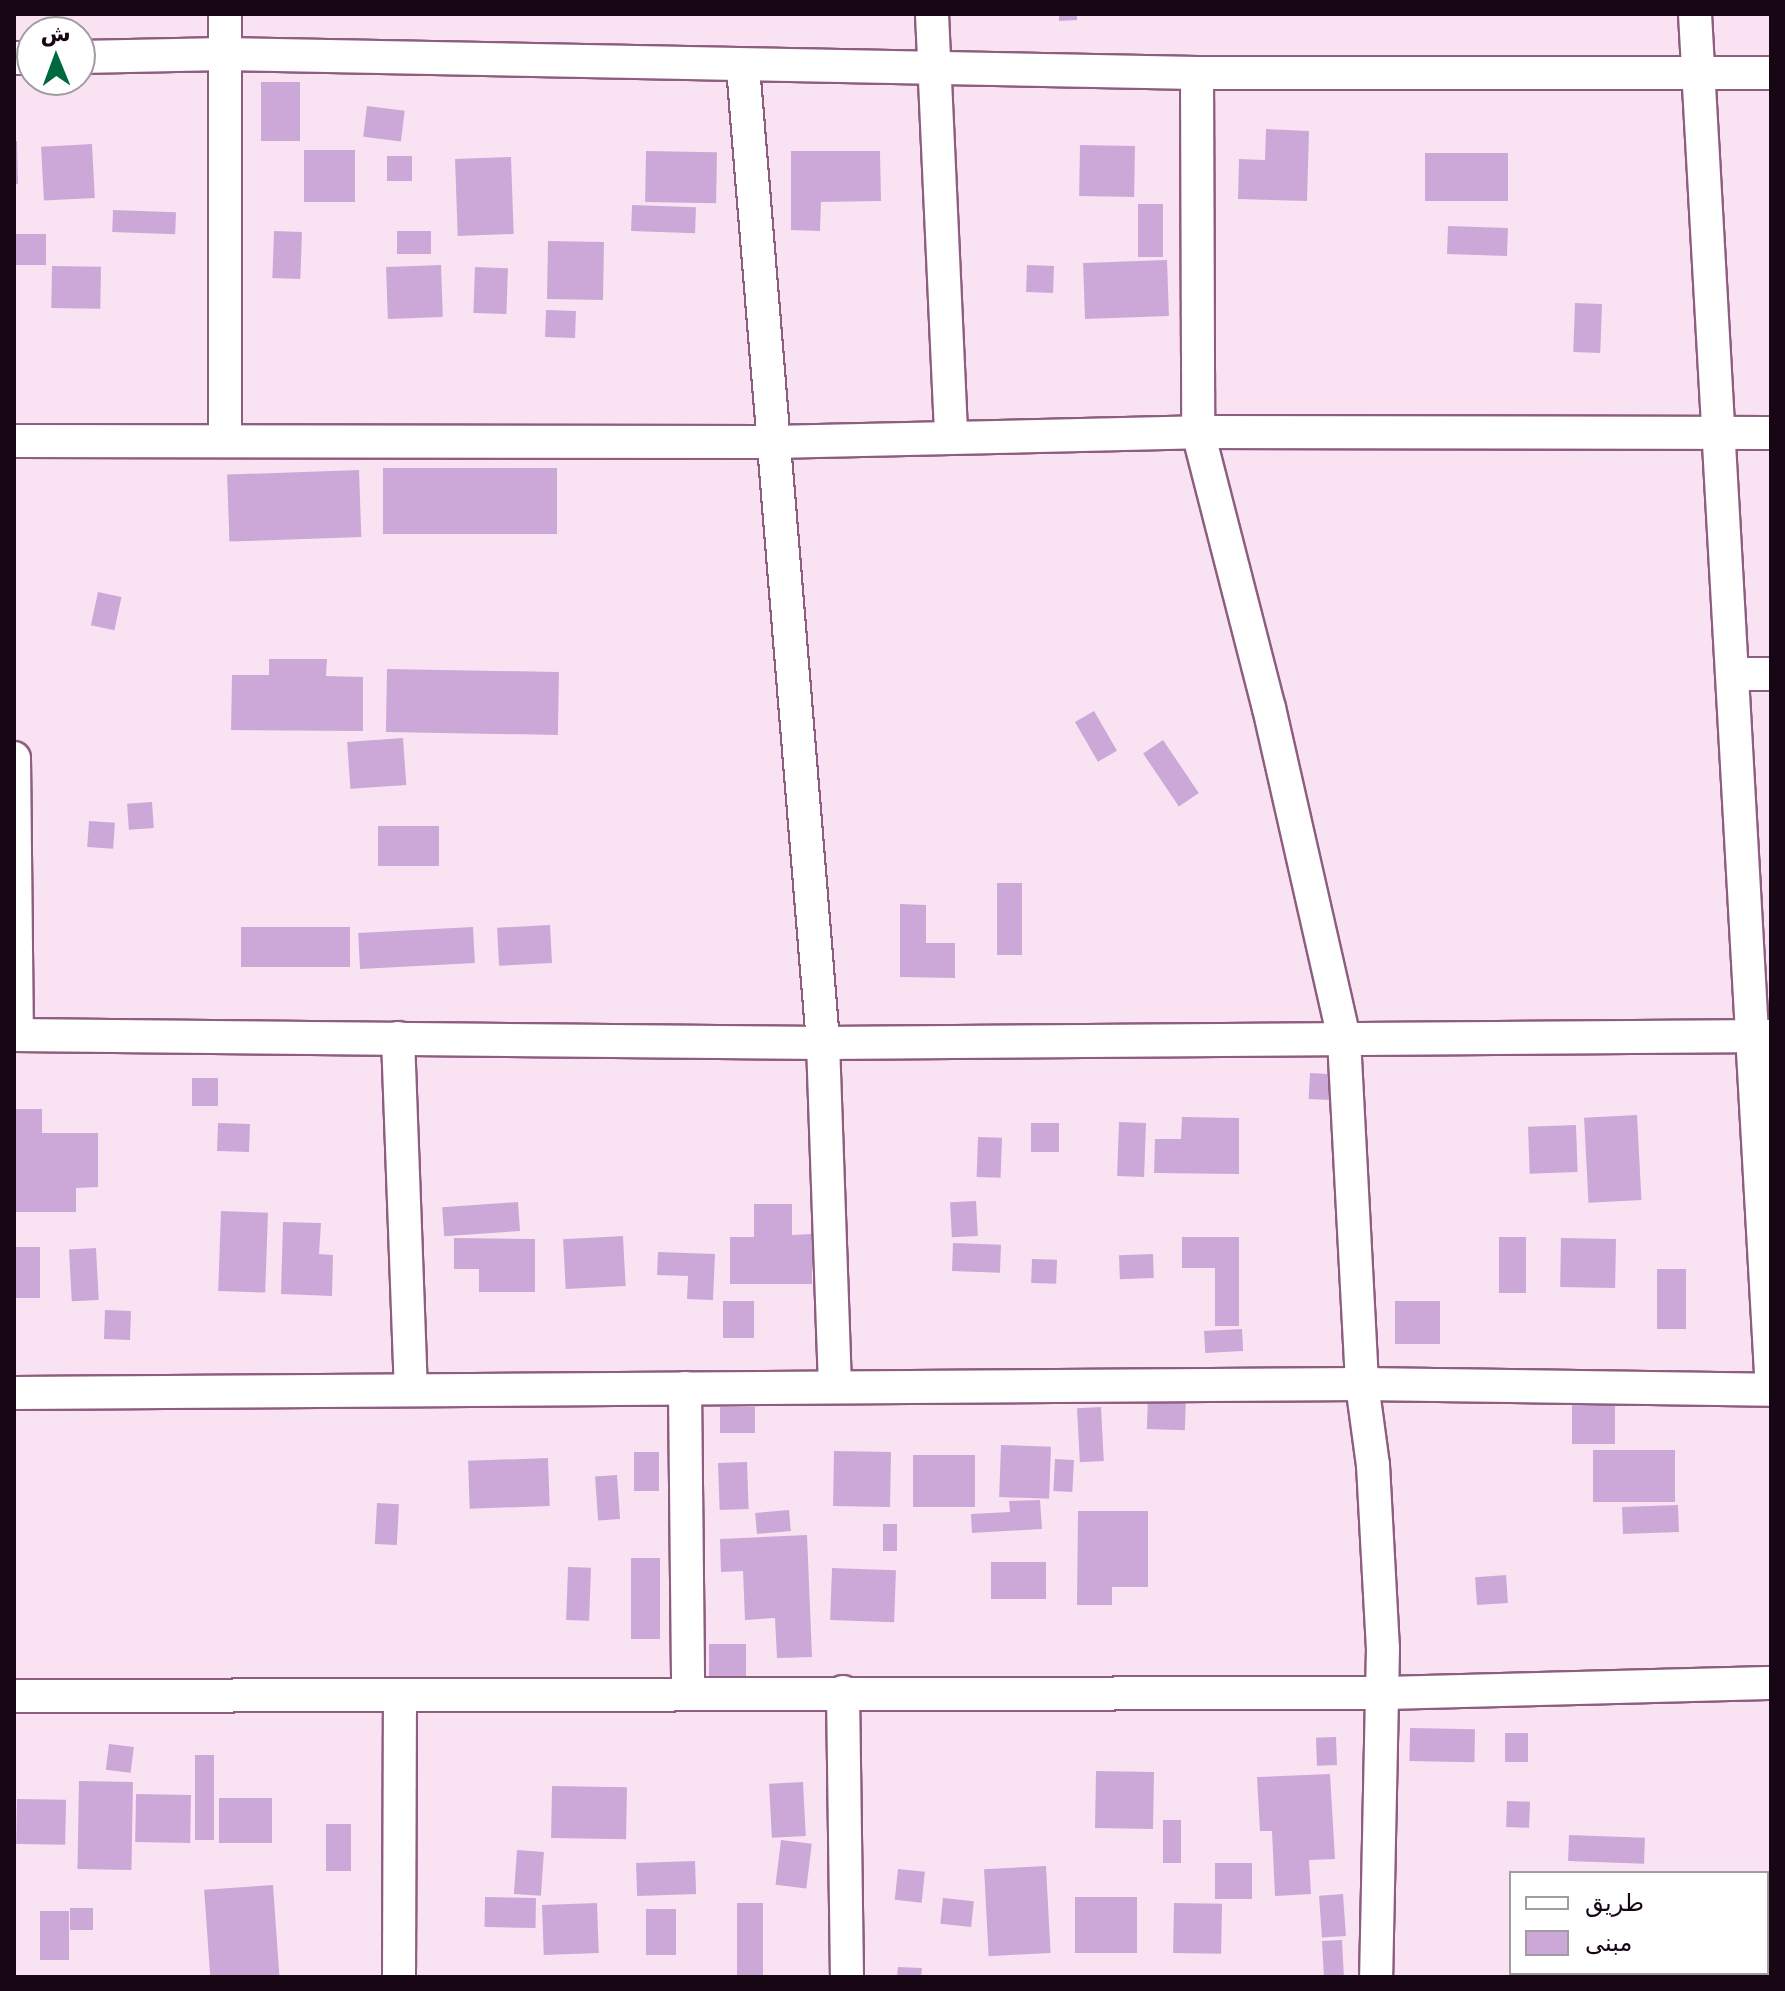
<!DOCTYPE html>
<meta charset="utf-8">
<style>
body{margin:0}
#map{position:relative;width:1785px;height:1991px;overflow:hidden;background:#f9e3f2;font-family:"DejaVu Sans","Noto Naskh Arabic",sans-serif}
div>[style]{position:absolute}
[style*='--x']{left:calc(var(--x)*1px);top:calc(var(--y)*1px);width:calc(var(--w)*1px);rotate:calc(var(--a)*1deg)}
.building>*{inset:0;background:#cca8d8;transform-origin:0 0}
.roads{filter:drop-shadow(2px 0 #8d5e80) drop-shadow(-2px 0 #8d5e80) drop-shadow(0 2px #8d5e80) drop-shadow(0 -2px #8d5e80)}
.street>*{height:32px;margin:-16px;padding:0 16px;transform-origin:16px;border-radius:16px;background:#fff}
span{translate:-50% -50%;white-space:nowrap;text-align:center;line-height:1.15;-webkit-text-stroke:7px #fff;paint-order:stroke}
.frame{position:absolute;inset:0;border:16px solid #170613;pointer-events:none}
.legend{position:absolute;left:1509px;top:1871px;width:260px;height:104px;box-sizing:border-box;background:#fff;border:2px solid #a29ba1;margin:0;padding:10px 14px;list-style:none;font-size:24px;color:#170613}
.legend li{display:flex;align-items:center;gap:16px;height:40px}
.legend b{width:40px;border:2px solid #a29ba1}
.north{position:absolute;left:16px;top:16px;width:80px;height:80px;box-sizing:border-box;background:#fff;border:2px solid #a29ba1;border-radius:50%;rotate:359deg;font-size:22px;font-weight:700;line-height:32px;text-align:center;color:#170613}
.north::after{content:'';display:block;margin:auto;width:28px;height:36px;background:#00683e;clip-path:polygon(50% 0,100% 100%,50% 72%,0 100%)}
</style>
<div id="map">
<div class="building">
<i style="clip-path:polygon(1059px 14px,1077px 14px,1077px 20px,1059px 21px)"></i>
<i style="left:261px;top:82px;width:39px;height:59px"></i>
<i style="left:367px;top:106px;width:38px;height:31px;rotate:7deg"></i>
<i style="clip-path:polygon(1266px 129px,1309px 131px,1307px 201px,1238px 199px,1239px 159px,1265px 160px)"></i>
<i style="clip-path:polygon(14px 141px,17px 141px,18px 184px,14px 184px)"></i>
<i style="left:92px;top:144px;width:54px;height:51px;rotate:87deg"></i>
<i style="left:1080px;top:145px;width:55px;height:51px;rotate:1deg"></i>
<i style="left:304px;top:150px;width:51px;height:52px"></i>
<i style="left:646px;top:151px;width:71px;height:51px;rotate:1deg"></i>
<i style="clip-path:polygon(791px 151px,880px 151px,881px 201px,821px 202px,820px 231px,791px 230px)"></i>
<i style="left:1425px;top:153px;width:83px;height:48px"></i>
<i style="left:387px;top:156px;width:25px;height:25px"></i>
<i style="left:511px;top:157px;width:77px;height:56px;rotate:88deg"></i>
<i style="left:1138px;top:204px;width:25px;height:53px"></i>
<i style="left:632px;top:205px;width:64px;height:26px;rotate:2deg"></i>
<i style="left:113px;top:210px;width:63px;height:22px;rotate:2deg"></i>
<i style="left:1448px;top:226px;width:60px;height:28px;rotate:2deg"></i>
<i style="left:274px;top:231px;width:28px;height:47px;rotate:2deg"></i>
<i style="left:397px;top:231px;width:34px;height:23px"></i>
<i style="left:14px;top:234px;width:32px;height:31px"></i>
<i style="left:548px;top:241px;width:56px;height:58px;rotate:1deg"></i>
<i style="left:1167px;top:260px;width:56px;height:84px;rotate:88deg"></i>
<i style="left:441px;top:265px;width:52px;height:55px;rotate:88deg"></i>
<i style="left:1027px;top:265px;width:27px;height:27px;rotate:2deg"></i>
<i style="left:52px;top:266px;width:49px;height:42px;rotate:1deg"></i>
<i style="left:475px;top:267px;width:33px;height:46px;rotate:2deg"></i>
<i style="left:1575px;top:303px;width:27px;height:49px;rotate:2deg"></i>
<i style="left:546px;top:310px;width:30px;height:27px;rotate:2deg"></i>
<i style="left:383px;top:468px;width:174px;height:66px"></i>
<i style="left:359px;top:470px;width:67px;height:132px;rotate:88deg"></i>
<i style="left:98px;top:592px;width:24px;height:34px;rotate:12deg"></i>
<i style="clip-path:polygon(269px 659px,327px 659px,326px 676px,363px 677px,363px 731px,231px 730px,232px 675px,269px 675px)"></i>
<i style="left:387px;top:669px;width:172px;height:63px;rotate:1deg"></i>
<i style="left:1094px;top:711px;width:46px;height:22px;rotate:60deg"></i>
<i style="left:403px;top:738px;width:47px;height:56px;rotate:86deg"></i>
<i style="left:1163px;top:740px;width:64px;height:24px;rotate:56deg"></i>
<i style="left:152px;top:802px;width:26px;height:25px;rotate:86deg"></i>
<i style="left:89px;top:821px;width:26px;height:26px;rotate:4deg"></i>
<i style="left:378px;top:826px;width:61px;height:40px"></i>
<i style="left:997px;top:883px;width:25px;height:72px"></i>
<i style="clip-path:polygon(900px 904px,926px 905px,926px 943px,955px 943px,955px 978px,900px 977px)"></i>
<i style="left:550px;top:925px;width:38px;height:53px;rotate:87deg"></i>
<i style="left:241px;top:927px;width:109px;height:40px"></i>
<i style="left:473px;top:927px;width:36px;height:115px;rotate:87deg"></i>
<i style="left:1310px;top:1073px;width:22px;height:26px;rotate:3deg"></i>
<i style="left:192px;top:1078px;width:26px;height:28px"></i>
<i style="clip-path:polygon(15px 1109px,42px 1109px,42px 1133px,98px 1133px,98px 1187px,76px 1188px,76px 1212px,16px 1212px)"></i>
<i style="left:1637px;top:1115px;width:85px;height:53px;rotate:87deg"></i>
<i style="clip-path:polygon(1182px 1117px,1239px 1118px,1239px 1174px,1154px 1173px,1155px 1139px,1181px 1139px)"></i>
<i style="left:1119px;top:1122px;width:27px;height:54px;rotate:2deg"></i>
<i style="left:218px;top:1123px;width:32px;height:28px;rotate:2deg"></i>
<i style="left:1031px;top:1123px;width:28px;height:29px"></i>
<i style="left:1576px;top:1125px;width:47px;height:48px;rotate:88deg"></i>
<i style="left:978px;top:1137px;width:24px;height:40px;rotate:2deg"></i>
<i style="left:976px;top:1201px;width:35px;height:26px;rotate:87deg"></i>
<i style="left:518px;top:1202px;width:29px;height:76px;rotate:86deg"></i>
<i style="clip-path:polygon(754px 1204px,792px 1204px,792px 1235px,812px 1234px,812px 1284px,730px 1284px,730px 1237px,754px 1237px)"></i>
<i style="left:221px;top:1211px;width:47px;height:80px;rotate:2deg"></i>
<i style="clip-path:polygon(283px 1222px,321px 1223px,319px 1254px,333px 1255px,332px 1296px,281px 1294px)"></i>
<i style="left:623px;top:1236px;width:50px;height:60px;rotate:87deg"></i>
<i style="clip-path:polygon(1182px 1237px,1239px 1237px,1239px 1326px,1215px 1326px,1215px 1268px,1182px 1268px)"></i>
<i style="left:1499px;top:1237px;width:27px;height:56px"></i>
<i style="clip-path:polygon(454px 1238px,535px 1239px,535px 1292px,479px 1292px,479px 1269px,454px 1269px)"></i>
<i style="left:1561px;top:1238px;width:55px;height:49px;rotate:1deg"></i>
<i style="left:953px;top:1243px;width:48px;height:28px;rotate:2deg"></i>
<i style="left:16px;top:1247px;width:24px;height:51px"></i>
<i style="left:96px;top:1248px;width:52px;height:27px;rotate:87deg"></i>
<i style="clip-path:polygon(658px 1252px,715px 1254px,713px 1300px,687px 1299px,688px 1276px,657px 1275px)"></i>
<i style="left:1153px;top:1254px;width:24px;height:34px;rotate:88deg"></i>
<i style="left:1032px;top:1259px;width:25px;height:24px;rotate:2deg"></i>
<i style="left:1657px;top:1269px;width:29px;height:60px"></i>
<i style="left:723px;top:1301px;width:31px;height:37px"></i>
<i style="left:1395px;top:1301px;width:45px;height:43px"></i>
<i style="left:105px;top:1310px;width:26px;height:29px;rotate:2deg"></i>
<i style="left:1242px;top:1329px;width:22px;height:38px;rotate:87deg"></i>
<i style="left:1615px;top:1392px;width:52px;height:43px;rotate:90deg"></i>
<i style="left:1148px;top:1396px;width:38px;height:33px;rotate:2deg"></i>
<i style="left:755px;top:1407px;width:26px;height:35px;rotate:90deg"></i>
<i style="left:1101px;top:1407px;width:54px;height:24px;rotate:87deg"></i>
<i style="left:1001px;top:1445px;width:50px;height:52px;rotate:2deg"></i>
<i style="left:1593px;top:1450px;width:82px;height:52px"></i>
<i style="left:834px;top:1451px;width:57px;height:55px;rotate:1deg"></i>
<i style="left:634px;top:1452px;width:25px;height:39px"></i>
<i style="left:913px;top:1455px;width:62px;height:52px"></i>
<i style="left:548px;top:1458px;width:48px;height:80px;rotate:88deg"></i>
<i style="left:1055px;top:1459px;width:19px;height:32px;rotate:3deg"></i>
<i style="left:747px;top:1462px;width:47px;height:29px;rotate:88deg"></i>
<i style="left:617px;top:1475px;width:44px;height:22px;rotate:86deg"></i>
<i style="clip-path:polygon(1040px 1500px,1042px 1529px,972px 1533px,971px 1514px,1010px 1512px,1009px 1501px)"></i>
<i style="left:377px;top:1503px;width:22px;height:41px;rotate:3deg"></i>
<i style="left:1678px;top:1505px;width:27px;height:56px;rotate:88deg"></i>
<i style="left:789px;top:1510px;width:21px;height:34px;rotate:85deg"></i>
<i style="clip-path:polygon(1078px 1511px,1148px 1511px,1148px 1587px,1112px 1587px,1112px 1605px,1077px 1605px)"></i>
<i style="left:883px;top:1524px;width:14px;height:27px"></i>
<i style="clip-path:polygon(807px 1535px,812px 1657px,777px 1658px,775px 1618px,745px 1620px,743px 1571px,721px 1572px,720px 1539px)"></i>
<i style="left:631px;top:1558px;width:29px;height:81px"></i>
<i style="left:991px;top:1562px;width:55px;height:37px"></i>
<i style="left:568px;top:1567px;width:23px;height:53px;rotate:2deg"></i>
<i style="left:832px;top:1568px;width:64px;height:52px;rotate:2deg"></i>
<i style="left:1506px;top:1575px;width:28px;height:31px;rotate:86deg"></i>
<i style="left:709px;top:1644px;width:37px;height:36px"></i>
<i style="left:1410px;top:1728px;width:65px;height:33px;rotate:1deg"></i>
<i style="left:1505px;top:1733px;width:23px;height:29px"></i>
<i style="left:1336px;top:1737px;width:28px;height:20px;rotate:88deg"></i>
<i style="left:109px;top:1744px;width:25px;height:26px;rotate:7deg"></i>
<i style="left:195px;top:1755px;width:19px;height:85px"></i>
<i style="left:1096px;top:1771px;width:58px;height:57px;rotate:1deg"></i>
<i style="clip-path:polygon(1330px 1774px,1335px 1859px,1309px 1860px,1311px 1894px,1275px 1896px,1272px 1831px,1260px 1831px,1257px 1777px)"></i>
<i style="left:79px;top:1781px;width:54px;height:88px;rotate:1deg"></i>
<i style="left:803px;top:1782px;width:54px;height:34px;rotate:87deg"></i>
<i style="left:552px;top:1786px;width:75px;height:52px;rotate:1deg"></i>
<i style="left:136px;top:1794px;width:55px;height:48px;rotate:1deg"></i>
<i style="left:219px;top:1798px;width:53px;height:45px"></i>
<i style="left:17px;top:1799px;width:49px;height:45px;rotate:1deg"></i>
<i style="left:1507px;top:1801px;width:23px;height:26px;rotate:2deg"></i>
<i style="left:1163px;top:1820px;width:18px;height:43px"></i>
<i style="left:326px;top:1824px;width:25px;height:47px"></i>
<i style="left:1569px;top:1835px;width:76px;height:26px;rotate:2deg"></i>
<i style="left:781px;top:1840px;width:31px;height:45px;rotate:7deg"></i>
<i style="left:517px;top:1850px;width:27px;height:44px;rotate:4deg"></i>
<i style="left:695px;top:1861px;width:33px;height:59px;rotate:88deg"></i>
<i style="left:1215px;top:1863px;width:37px;height:36px"></i>
<i style="left:1046px;top:1866px;width:87px;height:62px;rotate:87deg"></i>
<i style="left:898px;top:1869px;width:27px;height:31px;rotate:6deg"></i>
<i style="left:273px;top:1885px;width:92px;height:69px;rotate:86deg"></i>
<i style="left:1343px;top:1894px;width:42px;height:24px;rotate:86deg"></i>
<i style="left:485px;top:1897px;width:51px;height:30px;rotate:1deg"></i>
<i style="left:1075px;top:1897px;width:62px;height:56px"></i>
<i style="left:943px;top:1898px;width:31px;height:26px;rotate:6deg"></i>
<i style="left:597px;top:1903px;width:50px;height:55px;rotate:88deg"></i>
<i style="left:737px;top:1903px;width:26px;height:74px"></i>
<i style="left:1174px;top:1903px;width:48px;height:50px;rotate:1deg"></i>
<i style="left:70px;top:1908px;width:23px;height:22px"></i>
<i style="left:676px;top:1909px;width:46px;height:30px;rotate:90deg"></i>
<i style="left:40px;top:1911px;width:29px;height:49px"></i>
<i style="left:1342px;top:1940px;width:37px;height:20px;rotate:87deg"></i>
<i style="clip-path:polygon(898px 1967px,922px 1968px,921px 1977px,897px 1977px)"></i>
</div>
<div class="roads">
<div class="street">
<i style="--x:225;--y:14;--w:423;--a:90"></i>
<i style="--x:932;--y:14;--w:421;--a:87.4"></i>
<i style="--x:1695;--y:14;--w:1360;--a:86.8"></i>
<i style="--x:80;--y:57;--w:144;--a:-1.2"></i>
<i style="--x:224;--y:54;--w:973;--a:1.12"></i>
<i style="--x:1197;--y:73;--w:574;--a:0"></i>
<i style="--x:14;--y:58;--w:18;--a:0"></i>
<i style="--x:743;--y:67;--w:979;--a:85.31"></i>
<i style="--x:823;--y:1043;--w:344;--a:88"></i>
<i style="--x:1197;--y:73;--w:359;--a:89.8"></i>
<i style="--x:1198;--y:432;--w:285;--a:75.6"></i>
<i style="--x:1269;--y:708;--w:339;--a:77.2"></i>
<i style="--x:1344;--y:1039;--w:345;--a:87"></i>
<i style="--x:1362;--y:1384;--w:82;--a:82.3"></i>
<i style="--x:1373;--y:1465;--w:183;--a:86.9"></i>
<i style="--x:1383;--y:1648;--w:329;--a:91.2"></i>
<i style="--x:14;--y:441;--w:758;--a:0.08"></i>
<i style="--x:772;--y:442;--w:426;--a:-1.3"></i>
<i style="--x:1198;--y:432;--w:573;--a:0.1"></i>
<i style="--x:1732;--y:674;--w:39;--a:0"></i>
<i style="--x:14;--y:758;--w:277;--a:89.4"></i>
<i style="--x:14;--y:1035;--w:809;--a:0.57"></i>
<i style="--x:823;--y:1043;--w:948;--a:-0.42"></i>
<i style="--x:398;--y:1038;--w:352;--a:87.9"></i>
<i style="--x:685;--y:1388;--w:305;--a:89.4"></i>
<i style="--x:14;--y:1393;--w:1348;--a:-0.38"></i>
<i style="--x:1362;--y:1384;--w:409;--a:0.8"></i>
<i style="--x:843;--y:1692;--w:285;--a:89.2"></i>
<i style="--x:14;--y:1696;--w:1369;--a:-0.13"></i>
<i style="--x:1383;--y:1693;--w:388;--a:-1.5"></i>
<i style="--x:399;--y:1977;--w:281;--a:-89.8"></i>
</div>
</div>
<div class="frame"></div>
<ul class="legend">
<li><b style="height:10px;background:#fff"></b>طريق</li>
<li><b style="height:22px;background:#cca8d8"></b>مبنى</li>
</ul>
<div class="north">ش</div>
</div>
